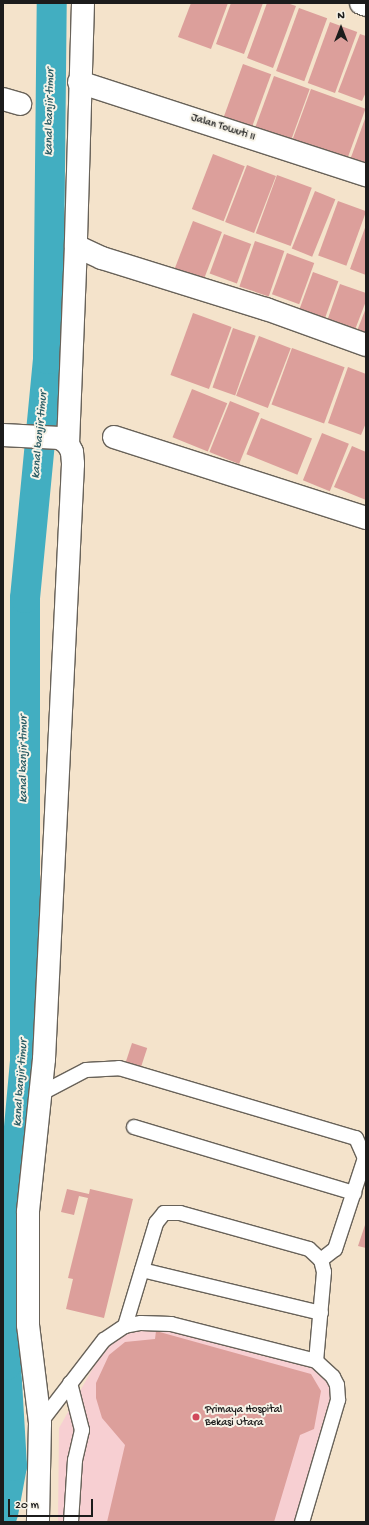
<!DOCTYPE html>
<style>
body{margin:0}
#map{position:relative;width:369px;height:1525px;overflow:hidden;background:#f4e3cb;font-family:"Gochi Hand",sans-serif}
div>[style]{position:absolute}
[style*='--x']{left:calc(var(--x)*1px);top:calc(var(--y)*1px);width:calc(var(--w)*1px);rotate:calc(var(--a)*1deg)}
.built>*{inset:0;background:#f7cfd2}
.canal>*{height:30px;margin:-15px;padding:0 15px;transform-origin:15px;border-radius:15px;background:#42aec1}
.building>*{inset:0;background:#dc9f9b;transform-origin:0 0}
.roads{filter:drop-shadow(1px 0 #686259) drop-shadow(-1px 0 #686259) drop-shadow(0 1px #686259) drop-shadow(0 -1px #686259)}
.lane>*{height:14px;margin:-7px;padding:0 7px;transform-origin:7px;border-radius:7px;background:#fff}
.street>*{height:22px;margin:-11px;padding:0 11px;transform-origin:11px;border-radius:11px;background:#fff}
.dots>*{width:11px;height:11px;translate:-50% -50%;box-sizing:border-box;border:2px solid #f7f3e8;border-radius:50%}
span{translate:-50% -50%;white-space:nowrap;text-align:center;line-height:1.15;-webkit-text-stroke:4px #f7f3e8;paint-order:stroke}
.street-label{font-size:11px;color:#1c1c1c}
.poi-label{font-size:11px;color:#1c1c1c}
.left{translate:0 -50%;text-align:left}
.water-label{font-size:12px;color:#2d5e66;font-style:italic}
.frame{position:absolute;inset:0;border:4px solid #1c1c1c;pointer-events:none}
.north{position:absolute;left:321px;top:8px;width:40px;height:40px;-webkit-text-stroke:3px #f7f3e8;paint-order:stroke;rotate:0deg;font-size:11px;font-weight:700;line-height:16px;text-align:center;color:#1c1c1c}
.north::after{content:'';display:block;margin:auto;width:14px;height:18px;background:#1c1c1c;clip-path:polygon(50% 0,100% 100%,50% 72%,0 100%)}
.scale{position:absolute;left:8px;top:1499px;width:85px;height:18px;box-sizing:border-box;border:2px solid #1c1c1c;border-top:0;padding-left:5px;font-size:12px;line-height:14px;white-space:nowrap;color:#1c1c1c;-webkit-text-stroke:3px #f7f3e8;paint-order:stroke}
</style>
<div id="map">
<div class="built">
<i style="clip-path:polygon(140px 1327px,170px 1329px,315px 1366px,327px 1381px,331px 1392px,330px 1406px,294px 1522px,58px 1522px,59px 1428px,105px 1347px,124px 1332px)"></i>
</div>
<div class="canal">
<i style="--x:3;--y:1514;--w:49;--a:-79.4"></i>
<i style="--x:12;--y:1466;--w:101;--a:-93.4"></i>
<i style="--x:6;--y:1365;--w:150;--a:-88.1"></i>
<i style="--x:11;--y:1215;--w:154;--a:-84.8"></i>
<i style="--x:25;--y:1062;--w:464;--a:-90"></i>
<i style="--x:25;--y:598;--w:240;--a:-84.5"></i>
<i style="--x:48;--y:359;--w:356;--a:-89.4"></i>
</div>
<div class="building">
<i style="clip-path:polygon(191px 3px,228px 3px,211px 49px,178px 37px)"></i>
<i style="clip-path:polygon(231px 3px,263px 3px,244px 54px,216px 44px)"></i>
<i style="clip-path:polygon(267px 3px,287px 3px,296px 6px,273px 68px,247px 58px)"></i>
<i style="left:299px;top:8px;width:30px;height:67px;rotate:20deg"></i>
<i style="left:330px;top:22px;width:29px;height:65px;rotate:20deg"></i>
<i style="clip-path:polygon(360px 34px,366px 36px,366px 92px,362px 101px,338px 92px)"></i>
<i style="left:243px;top:64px;width:30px;height:59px;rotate:20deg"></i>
<i style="left:274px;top:76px;width:38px;height:56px;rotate:20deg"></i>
<i style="left:311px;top:89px;width:58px;height:56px;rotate:20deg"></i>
<i style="clip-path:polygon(366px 116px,366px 166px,350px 160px)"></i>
<i style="left:213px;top:154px;width:34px;height:59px;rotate:21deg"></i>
<i style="left:247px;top:165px;width:31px;height:61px;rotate:21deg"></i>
<i style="left:277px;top:175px;width:37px;height:62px;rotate:20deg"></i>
<i style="left:315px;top:191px;width:22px;height:62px;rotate:22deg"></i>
<i style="left:338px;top:201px;width:30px;height:58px;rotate:20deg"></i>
<i style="left:193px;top:221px;width:31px;height:52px;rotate:21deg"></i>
<i style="clip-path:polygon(366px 225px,366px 275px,350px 269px)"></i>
<i style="left:224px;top:234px;width:29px;height:42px;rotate:20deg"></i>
<i style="left:255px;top:241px;width:31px;height:48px;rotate:19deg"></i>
<i style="left:287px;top:253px;width:29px;height:44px;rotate:20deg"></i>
<i style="left:313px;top:272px;width:27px;height:43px;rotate:20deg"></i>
<i style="clip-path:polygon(340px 284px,366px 293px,366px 301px,353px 335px,326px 324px)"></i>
<i style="clip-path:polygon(366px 308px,366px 340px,355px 336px)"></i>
<i style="left:193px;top:313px;width:41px;height:66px;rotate:20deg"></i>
<i style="left:233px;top:328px;width:24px;height:63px;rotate:19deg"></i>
<i style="left:259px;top:336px;width:34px;height:64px;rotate:21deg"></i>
<i style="left:292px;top:348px;width:56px;height:60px;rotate:20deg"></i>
<i style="clip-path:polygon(348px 367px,366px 374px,366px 423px,361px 435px,328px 423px)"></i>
<i style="left:192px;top:389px;width:38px;height:52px;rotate:22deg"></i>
<i style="left:230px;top:401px;width:32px;height:55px;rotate:22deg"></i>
<i style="left:261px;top:418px;width:55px;height:39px;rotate:22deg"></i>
<i style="left:322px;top:433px;width:29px;height:51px;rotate:22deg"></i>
<i style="clip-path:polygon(352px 446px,366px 452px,366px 500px,334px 487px)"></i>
<i style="left:132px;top:1043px;width:16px;height:24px;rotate:18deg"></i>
<i style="clip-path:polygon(67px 1189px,89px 1194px,90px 1189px,133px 1199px,104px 1318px,66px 1309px,73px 1279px,68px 1278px,88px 1198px,79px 1196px,74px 1215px,61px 1212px)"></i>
<i style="clip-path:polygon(366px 1222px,366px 1248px,358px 1246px)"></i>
<i style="clip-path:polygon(156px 1331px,311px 1374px,321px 1391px,314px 1429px,300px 1435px,274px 1522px,107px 1522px,125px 1445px,102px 1418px,96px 1398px,96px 1383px,109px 1355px,125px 1342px,155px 1339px)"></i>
</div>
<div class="roads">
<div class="lane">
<i style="--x:40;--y:1094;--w:52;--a:-27.6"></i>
<i style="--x:86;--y:1070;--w:33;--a:-3"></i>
<i style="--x:119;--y:1068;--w:247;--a:16.5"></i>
<i style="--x:356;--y:1138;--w:22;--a:66"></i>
<i style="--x:365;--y:1158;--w:96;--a:108.2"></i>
<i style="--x:335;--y:1249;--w:18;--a:142"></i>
<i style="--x:134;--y:1127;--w:230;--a:16.7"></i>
<i style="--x:142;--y:1270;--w:184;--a:13.5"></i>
<i style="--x:125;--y:1326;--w:108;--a:-73.2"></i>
<i style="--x:156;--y:1223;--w:13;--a:-51"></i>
<i style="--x:164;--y:1213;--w:16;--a:0"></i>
<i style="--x:180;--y:1213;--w:134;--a:15.6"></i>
<i style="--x:309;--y:1249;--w:16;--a:43"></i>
<i style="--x:321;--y:1260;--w:12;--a:76"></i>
<i style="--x:324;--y:1272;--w:89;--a:95.1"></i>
<i style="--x:70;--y:1383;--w:49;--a:75.7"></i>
<i style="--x:82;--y:1430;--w:31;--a:103"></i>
<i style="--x:75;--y:1460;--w:62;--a:93.7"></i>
<i style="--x:40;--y:1423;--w:105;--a:-52.4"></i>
<i style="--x:104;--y:1340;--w:25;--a:-34"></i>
<i style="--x:125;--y:1326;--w:16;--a:-11"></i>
<i style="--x:141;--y:1323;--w:30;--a:2"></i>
<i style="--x:171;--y:1324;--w:150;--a:14.3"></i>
<i style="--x:316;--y:1361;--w:23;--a:43"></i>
<i style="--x:333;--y:1377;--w:9;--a:63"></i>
<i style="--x:337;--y:1385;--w:15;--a:86"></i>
<i style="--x:338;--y:1400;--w:127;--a:106.4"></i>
</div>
<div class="street">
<i style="--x:83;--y:3;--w:243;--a:91.7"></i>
<i style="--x:76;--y:246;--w:29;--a:25"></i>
<i style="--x:102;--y:258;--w:172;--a:17.3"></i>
<i style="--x:266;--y:309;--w:106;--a:19.8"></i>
<i style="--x:361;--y:3;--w:5;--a:22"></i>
<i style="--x:79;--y:82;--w:302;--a:18"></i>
<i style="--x:3;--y:99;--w:18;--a:16"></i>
<i style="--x:3;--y:435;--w:57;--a:3"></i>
<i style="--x:60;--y:438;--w:10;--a:37"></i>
<i style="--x:68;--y:444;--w:9;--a:63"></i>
<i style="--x:72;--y:452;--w:12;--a:85"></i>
<i style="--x:73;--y:464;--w:596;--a:92.79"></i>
<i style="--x:44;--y:1059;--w:154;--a:96"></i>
<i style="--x:28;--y:1212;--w:113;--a:90"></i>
<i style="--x:28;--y:1325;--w:99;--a:83"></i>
<i style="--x:40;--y:1423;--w:99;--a:91.2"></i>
<i style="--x:114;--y:437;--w:265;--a:17.8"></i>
<i style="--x:68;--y:444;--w:198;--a:-87.7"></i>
</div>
</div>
<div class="dots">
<i style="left:196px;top:1417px;background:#d1495b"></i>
</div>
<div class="street-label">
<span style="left:223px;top:128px;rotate:18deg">Jalan Towuti II</span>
</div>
<div class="poi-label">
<span class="left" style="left:205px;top:1417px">Primaya Hospital<br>Bekasi Utara</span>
</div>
<div class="water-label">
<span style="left:51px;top:112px;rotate:-89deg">kanal banjir timur</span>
<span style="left:41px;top:435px;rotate:-85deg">kanal banjir timur</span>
<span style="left:25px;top:759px;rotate:-90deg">kanal banjir timur</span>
<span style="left:22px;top:1083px;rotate:-86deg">kanal banjir timur</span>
</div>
<div class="frame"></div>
<div class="north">N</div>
<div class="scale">20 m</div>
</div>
